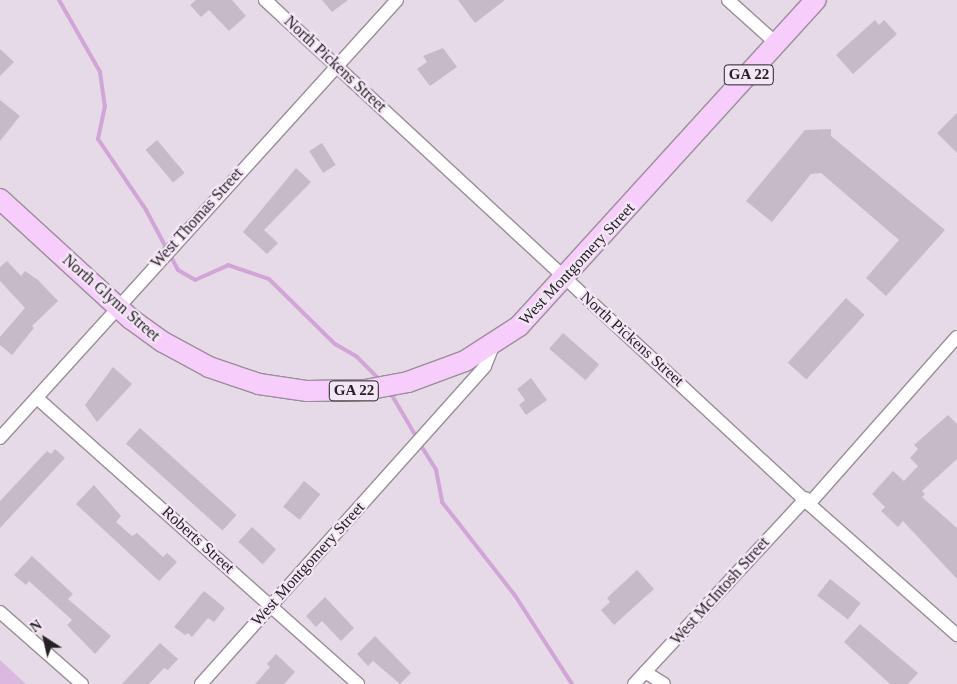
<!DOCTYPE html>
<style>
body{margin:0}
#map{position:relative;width:957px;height:684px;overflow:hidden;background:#e6dae7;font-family:"Times New Roman",serif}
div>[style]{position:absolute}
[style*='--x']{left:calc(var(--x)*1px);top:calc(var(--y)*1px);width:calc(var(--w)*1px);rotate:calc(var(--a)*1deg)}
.green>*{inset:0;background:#d9b9dd}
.stream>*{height:4px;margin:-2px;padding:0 2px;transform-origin:2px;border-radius:2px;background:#d2a5d8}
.building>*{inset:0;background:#c6bac7;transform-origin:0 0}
.roads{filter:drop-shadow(1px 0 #9a8e9b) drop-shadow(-1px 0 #9a8e9b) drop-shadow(0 1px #9a8e9b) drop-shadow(0 -1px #9a8e9b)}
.minor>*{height:12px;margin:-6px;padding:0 6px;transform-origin:6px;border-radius:6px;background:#fff}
.primary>*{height:20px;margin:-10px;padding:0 10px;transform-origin:10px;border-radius:10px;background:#f7cefb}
span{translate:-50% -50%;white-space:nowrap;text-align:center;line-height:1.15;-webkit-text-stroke:4.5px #f3e7f5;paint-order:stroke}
.shield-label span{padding:1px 4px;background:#f3e7f5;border:1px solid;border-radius:4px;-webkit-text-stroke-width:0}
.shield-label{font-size:15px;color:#262126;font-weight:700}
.street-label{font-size:16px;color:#262126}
.north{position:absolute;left:20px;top:614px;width:50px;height:50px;-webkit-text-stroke:4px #f3e7f5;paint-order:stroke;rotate:325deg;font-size:14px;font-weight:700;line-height:20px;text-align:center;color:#262126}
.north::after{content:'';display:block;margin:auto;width:18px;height:22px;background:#262126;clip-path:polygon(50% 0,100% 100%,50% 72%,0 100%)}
</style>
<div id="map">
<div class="green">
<i style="clip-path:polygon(0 660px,26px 684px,0 684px)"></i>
</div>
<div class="stream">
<i style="--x:59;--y:0;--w:83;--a:60.3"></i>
<i style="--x:100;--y:72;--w:34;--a:82"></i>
<i style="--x:105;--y:106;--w:34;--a:102"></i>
<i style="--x:98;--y:139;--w:86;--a:55.9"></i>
<i style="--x:146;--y:210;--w:68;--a:61.9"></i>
<i style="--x:178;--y:270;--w:20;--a:30"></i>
<i style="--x:195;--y:280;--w:36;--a:-24"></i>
<i style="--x:228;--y:265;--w:43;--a:18.9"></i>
<i style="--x:269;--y:279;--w:93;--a:44.6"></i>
<i style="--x:335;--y:344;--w:24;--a:30"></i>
<i style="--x:356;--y:356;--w:35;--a:45"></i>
<i style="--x:390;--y:392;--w:53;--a:59.6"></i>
<i style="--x:420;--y:444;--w:31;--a:58"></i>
<i style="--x:436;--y:470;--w:33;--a:79"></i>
<i style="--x:442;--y:502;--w:117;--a:52"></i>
<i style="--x:514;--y:594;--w:107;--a:57.2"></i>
</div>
<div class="building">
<i style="clip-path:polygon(196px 0,232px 0,246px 16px,229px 31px,209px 10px,201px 17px,190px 5px)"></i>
<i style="clip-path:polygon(322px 0,348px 0,332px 12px)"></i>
<i style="clip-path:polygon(458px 0,505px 0,475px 23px)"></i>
<i style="clip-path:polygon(875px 20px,879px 25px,884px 20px,897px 34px,853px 74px,836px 55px)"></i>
<i style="clip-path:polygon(443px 48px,457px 67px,430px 86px,417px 69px,427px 62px,423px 56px)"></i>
<i style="clip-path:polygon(0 49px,14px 62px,0 76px)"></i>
<i style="clip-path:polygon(0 100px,20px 116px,0 141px)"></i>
<i style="clip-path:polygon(957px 113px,957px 153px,937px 133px)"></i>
<i style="clip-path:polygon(831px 129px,831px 136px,945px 230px,886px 296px,866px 278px,899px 240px,821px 173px,811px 174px,772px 222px,746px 201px,805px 130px)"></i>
<i style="left:157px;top:140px;width:43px;height:15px;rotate:50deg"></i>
<i style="left:322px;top:143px;width:26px;height:15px;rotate:58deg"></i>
<i style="clip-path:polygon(296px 168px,311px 182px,264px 230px,278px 243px,267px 254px,243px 232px)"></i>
<i style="clip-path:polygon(7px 261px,21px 276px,25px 271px,38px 280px,58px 301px,32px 326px,34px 328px,12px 355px,0 345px,0 337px,25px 308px,0 281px,0 267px)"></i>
<i style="left:846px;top:298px;width:25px;height:87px;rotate:42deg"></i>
<i style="left:563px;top:333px;width:48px;height:21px;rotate:41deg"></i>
<i style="clip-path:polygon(113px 367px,132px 384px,97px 422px,85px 405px)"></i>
<i style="clip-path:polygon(531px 378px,547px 400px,526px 415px,519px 405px,525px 400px,517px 389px)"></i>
<i style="clip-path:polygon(948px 415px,957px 424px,957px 459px,922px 491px,925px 494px,922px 497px,957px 528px,957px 579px,903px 521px,898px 527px,881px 511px,885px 507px,872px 494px,893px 471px,904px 481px,918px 466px,910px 458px,918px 449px,914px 445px)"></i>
<i style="left:140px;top:428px;width:130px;height:21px;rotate:42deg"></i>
<i style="clip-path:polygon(55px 449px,65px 458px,0 528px,0 501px,47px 451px,51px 454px)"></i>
<i style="left:304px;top:481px;width:21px;height:33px;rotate:39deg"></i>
<i style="clip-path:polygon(94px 485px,121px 516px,116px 522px,132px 536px,137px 533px,163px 557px,167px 553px,177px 562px,159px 581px,76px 504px)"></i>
<i style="left:252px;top:527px;width:33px;height:20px;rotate:43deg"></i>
<i style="clip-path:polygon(32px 556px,73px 594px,68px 599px,111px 636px,95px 654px,67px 625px,72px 620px,29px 581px,26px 585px,14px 575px)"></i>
<i style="clip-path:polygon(637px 570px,654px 589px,614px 625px,601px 610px,610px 602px,607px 598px)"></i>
<i style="left:830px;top:579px;width:39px;height:21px;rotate:38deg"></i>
<i style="clip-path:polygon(204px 591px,225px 608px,214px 622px,208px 618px,192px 637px,188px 633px,185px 635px,174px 627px)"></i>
<i style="clip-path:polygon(325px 597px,354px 628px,341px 641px,322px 621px,316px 627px,306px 616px)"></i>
<i style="clip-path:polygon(860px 624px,918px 673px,908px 684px,890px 684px,844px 642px)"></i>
<i style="clip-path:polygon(375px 636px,411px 673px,400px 684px,373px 661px,368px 666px,357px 654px)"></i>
<i style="clip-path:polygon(160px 643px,178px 659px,168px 670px,164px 668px,149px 684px,122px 684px)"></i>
<i style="clip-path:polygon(276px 654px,295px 672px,284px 684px,255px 684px,270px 667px,267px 664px)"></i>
</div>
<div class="roads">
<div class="minor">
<i style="--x:265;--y:0;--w:742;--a:42.81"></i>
<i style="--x:809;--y:504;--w:198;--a:41.5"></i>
<i style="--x:728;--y:0;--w:66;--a:41.9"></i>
<i style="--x:37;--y:398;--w:430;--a:41.7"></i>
<i style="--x:0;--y:438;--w:591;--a:-47.81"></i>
<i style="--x:809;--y:504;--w:223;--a:-48.5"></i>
<i style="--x:0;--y:612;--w:109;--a:41.3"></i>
<i style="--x:645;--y:672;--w:22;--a:32"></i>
<i style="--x:201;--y:684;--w:426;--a:-48.2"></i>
<i style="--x:485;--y:366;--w:24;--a:-68"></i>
<i style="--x:634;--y:684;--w:253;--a:-47.2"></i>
</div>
<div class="primary">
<i style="--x:0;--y:199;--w:178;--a:42.5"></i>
<i style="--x:131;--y:319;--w:39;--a:36"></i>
<i style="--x:163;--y:342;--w:52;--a:28.5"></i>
<i style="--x:209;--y:367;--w:53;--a:18.8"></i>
<i style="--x:259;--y:384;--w:49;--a:8.3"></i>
<i style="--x:307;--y:391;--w:58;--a:-1"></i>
<i style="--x:365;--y:390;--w:44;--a:-10.5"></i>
<i style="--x:408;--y:382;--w:61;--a:-20.2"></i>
<i style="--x:465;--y:361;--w:64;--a:-32.9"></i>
<i style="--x:519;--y:326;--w:441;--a:-47.7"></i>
</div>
</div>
<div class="shield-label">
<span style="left:749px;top:75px">GA 22</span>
<span style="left:354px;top:391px">GA 22</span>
</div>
<div class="street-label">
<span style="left:335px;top:64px;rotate:43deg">North Pickens Street</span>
<span style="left:197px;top:218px;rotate:-48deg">West Thomas Street</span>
<span style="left:577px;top:264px;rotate:-47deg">West Montgomery Street</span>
<span style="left:111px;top:298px;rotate:41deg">North Glynn Street</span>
<span style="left:632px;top:339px;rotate:42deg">North Pickens Street</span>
<span style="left:198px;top:540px;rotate:42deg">Roberts Street</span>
<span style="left:308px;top:564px;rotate:-48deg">West Montgomery Street</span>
<span style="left:720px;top:591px;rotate:-48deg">West McIntosh Street</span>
</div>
<div class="north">N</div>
</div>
